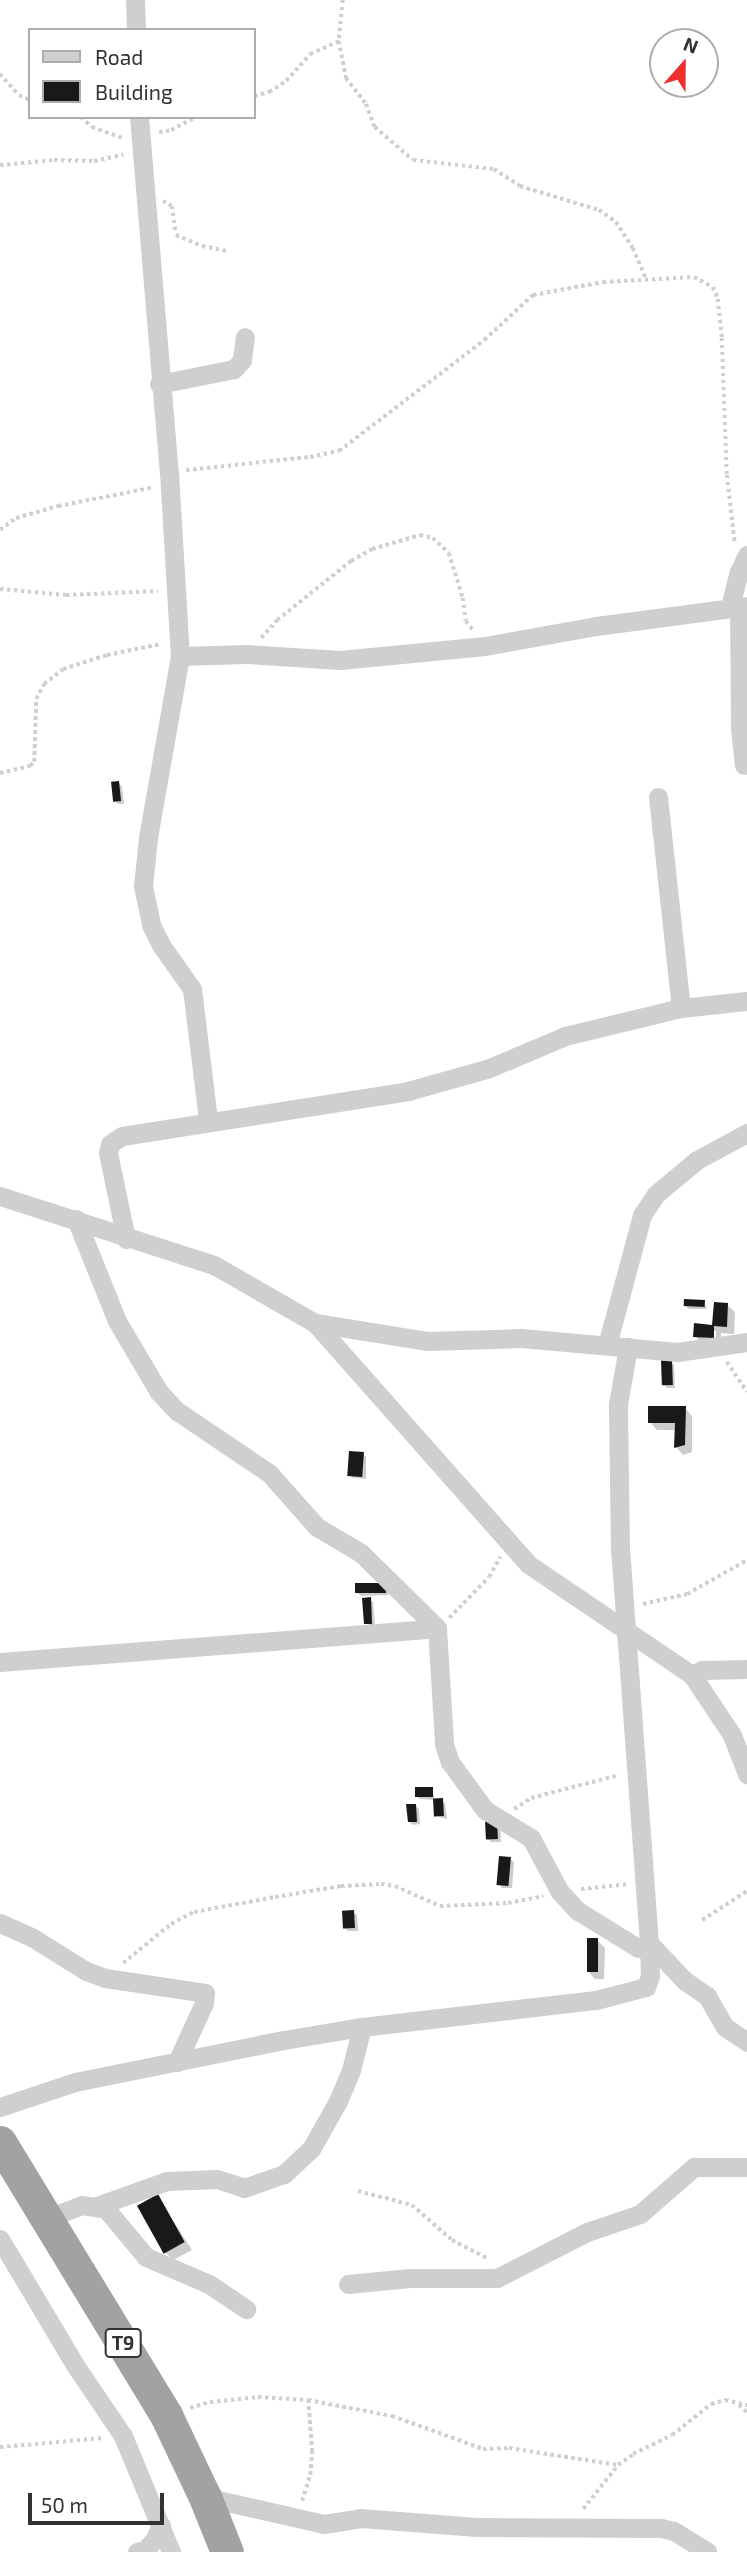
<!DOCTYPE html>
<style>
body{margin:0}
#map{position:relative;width:747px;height:2552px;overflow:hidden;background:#fff;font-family:"Exo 2",sans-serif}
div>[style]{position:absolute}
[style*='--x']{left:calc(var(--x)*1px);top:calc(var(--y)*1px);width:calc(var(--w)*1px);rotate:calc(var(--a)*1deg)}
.shadow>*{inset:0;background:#0003}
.building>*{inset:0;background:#191919;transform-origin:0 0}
.path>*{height:3.5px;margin-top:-1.75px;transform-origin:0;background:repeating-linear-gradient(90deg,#cfcfcf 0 3.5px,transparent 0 7px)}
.minor>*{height:19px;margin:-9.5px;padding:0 9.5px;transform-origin:9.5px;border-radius:9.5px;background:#cfcfcf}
.trunk>*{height:33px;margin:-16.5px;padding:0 16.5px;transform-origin:16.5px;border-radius:16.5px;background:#a2a2a2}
span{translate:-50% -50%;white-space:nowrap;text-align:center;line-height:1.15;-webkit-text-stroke:7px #fff;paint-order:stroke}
.shield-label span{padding:2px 5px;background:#fff;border:2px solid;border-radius:5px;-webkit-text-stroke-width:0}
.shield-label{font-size:19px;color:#323232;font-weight:700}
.legend{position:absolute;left:28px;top:28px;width:228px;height:91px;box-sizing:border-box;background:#fff;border:2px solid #adadad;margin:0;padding:9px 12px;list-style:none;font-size:21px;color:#323232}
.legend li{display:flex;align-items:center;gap:14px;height:35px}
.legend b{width:35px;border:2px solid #adadad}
.north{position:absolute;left:649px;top:28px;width:70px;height:70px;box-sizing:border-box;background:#fff;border:2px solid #adadad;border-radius:50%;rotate:21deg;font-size:19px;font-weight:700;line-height:28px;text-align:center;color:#323232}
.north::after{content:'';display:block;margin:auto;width:24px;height:32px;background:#ef2e2f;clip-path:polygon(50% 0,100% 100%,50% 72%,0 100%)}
.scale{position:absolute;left:28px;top:2493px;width:136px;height:32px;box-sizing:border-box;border:4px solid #323232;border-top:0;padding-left:9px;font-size:21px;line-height:24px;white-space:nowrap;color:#323232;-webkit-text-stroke:5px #fff;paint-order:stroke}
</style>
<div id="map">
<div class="shadow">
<i style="clip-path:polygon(119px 783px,122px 787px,124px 804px,118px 804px,114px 801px)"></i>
<i style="clip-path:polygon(704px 1302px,707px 1309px,689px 1309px,685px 1306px)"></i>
<i style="clip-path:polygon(715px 1304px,727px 1305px,735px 1312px,734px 1334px,721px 1333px,721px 1345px,715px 1345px,716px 1331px,712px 1331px,712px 1344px,702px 1344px,695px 1336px,714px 1326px)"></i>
<i style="clip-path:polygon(671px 1362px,674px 1365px,675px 1388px,667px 1388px,664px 1385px)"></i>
<i style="clip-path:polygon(685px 1408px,692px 1416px,692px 1452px,683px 1455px,676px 1447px,676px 1430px,657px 1430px,650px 1422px)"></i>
<i style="clip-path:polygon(363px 1454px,366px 1457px,366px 1479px,353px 1478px,350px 1475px)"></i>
<i style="clip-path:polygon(388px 1588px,388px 1595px,361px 1596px,357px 1592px)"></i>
<i style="clip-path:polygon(370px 1599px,373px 1602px,375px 1626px,369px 1627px)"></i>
<i style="clip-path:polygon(432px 1789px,435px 1800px,445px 1803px,447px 1819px,436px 1816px,435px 1800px,420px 1799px,417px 1796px)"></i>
<i style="clip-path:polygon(415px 1806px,419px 1809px,420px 1824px,413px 1825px,410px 1822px)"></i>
<i style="clip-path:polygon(500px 1826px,501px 1842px,491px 1842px,487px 1838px)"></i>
<i style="clip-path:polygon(510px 1859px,514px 1862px,512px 1888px,502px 1888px,499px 1884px)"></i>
<i style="clip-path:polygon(353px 1912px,357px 1915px,358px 1931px,348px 1931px,344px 1928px)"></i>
<i style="clip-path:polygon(597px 1940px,605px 1948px,604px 1979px,595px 1979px,588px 1971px)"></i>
<i style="clip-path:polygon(157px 2196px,192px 2250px,173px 2260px,166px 2253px)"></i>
</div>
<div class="building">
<i style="left:119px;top:781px;width:20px;height:8px;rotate:84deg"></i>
<i style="left:684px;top:1299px;width:21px;height:7px;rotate:3deg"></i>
<i style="clip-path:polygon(714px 1302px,728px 1303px,727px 1327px,714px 1326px,714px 1338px,693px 1337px,694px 1323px,712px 1325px)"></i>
<i style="left:672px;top:1360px;width:25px;height:11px;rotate:88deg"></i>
<i style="clip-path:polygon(648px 1406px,686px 1406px,685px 1445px,674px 1448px,675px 1423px,648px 1423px)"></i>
<i style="left:349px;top:1451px;width:15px;height:25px;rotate:4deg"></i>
<i style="left:355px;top:1583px;width:31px;height:10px"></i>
<i style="clip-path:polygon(371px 1597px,372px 1624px,364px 1624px,362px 1598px)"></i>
<i style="left:415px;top:1787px;width:18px;height:10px"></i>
<i style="left:443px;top:1798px;width:18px;height:10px;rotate:87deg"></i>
<i style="clip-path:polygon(406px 1804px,416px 1804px,417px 1822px,408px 1822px)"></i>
<i style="left:497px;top:1821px;width:18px;height:12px;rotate:87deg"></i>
<i style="left:499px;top:1856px;width:12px;height:29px;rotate:5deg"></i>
<i style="left:354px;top:1910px;width:18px;height:12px;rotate:87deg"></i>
<i style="left:587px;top:1938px;width:11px;height:34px"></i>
<i style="left:158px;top:2194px;width:55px;height:24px;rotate:61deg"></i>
</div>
<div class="path">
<i style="--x:343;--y:0;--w:41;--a:95.6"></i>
<i style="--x:339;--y:41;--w:38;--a:79"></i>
<i style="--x:346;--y:78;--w:33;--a:52"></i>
<i style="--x:366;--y:104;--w:25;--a:69"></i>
<i style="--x:375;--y:127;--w:50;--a:41"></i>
<i style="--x:413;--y:160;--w:81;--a:6.3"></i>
<i style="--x:494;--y:169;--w:31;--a:33"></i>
<i style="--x:520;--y:186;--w:83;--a:16.9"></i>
<i style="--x:599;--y:210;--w:21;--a:35"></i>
<i style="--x:616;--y:222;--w:31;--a:57"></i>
<i style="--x:633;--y:248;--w:33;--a:67"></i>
<i style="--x:0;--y:74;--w:28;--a:48"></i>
<i style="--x:19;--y:95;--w:12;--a:24"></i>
<i style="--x:254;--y:96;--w:16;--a:-15"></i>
<i style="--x:269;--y:92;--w:20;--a:-33"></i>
<i style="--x:286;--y:81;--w:36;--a:-48"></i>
<i style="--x:310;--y:54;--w:32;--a:-24"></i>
<i style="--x:81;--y:117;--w:15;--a:42"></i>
<i style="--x:92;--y:127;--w:32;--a:20"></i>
<i style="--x:159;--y:132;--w:12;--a:-9"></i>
<i style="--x:171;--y:130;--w:27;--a:-28"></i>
<i style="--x:0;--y:165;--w:54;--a:-5.3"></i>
<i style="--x:54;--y:160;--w:40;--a:1.4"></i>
<i style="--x:94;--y:161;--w:30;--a:-12"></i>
<i style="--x:163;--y:201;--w:10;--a:29"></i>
<i style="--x:172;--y:206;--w:29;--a:82"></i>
<i style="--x:176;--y:235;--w:28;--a:23"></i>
<i style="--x:202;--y:246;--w:26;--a:11"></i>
<i style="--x:186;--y:470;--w:125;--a:-6"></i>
<i style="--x:310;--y:457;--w:30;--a:-12"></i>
<i style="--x:339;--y:451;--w:183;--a:-37.4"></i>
<i style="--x:484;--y:340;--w:67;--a:-42.6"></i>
<i style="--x:533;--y:295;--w:71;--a:-10.5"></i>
<i style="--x:603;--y:282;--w:91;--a:-3.1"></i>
<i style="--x:694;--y:277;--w:21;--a:28"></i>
<i style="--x:713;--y:287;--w:13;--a:67"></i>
<i style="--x:718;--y:299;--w:39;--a:84"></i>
<i style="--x:722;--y:338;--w:137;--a:87.9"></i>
<i style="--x:727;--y:475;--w:69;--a:83.4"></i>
<i style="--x:0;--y:530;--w:20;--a:-37"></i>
<i style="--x:16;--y:518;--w:44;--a:-15.9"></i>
<i style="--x:58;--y:506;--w:95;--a:-11"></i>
<i style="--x:0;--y:589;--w:66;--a:5.2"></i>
<i style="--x:66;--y:595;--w:92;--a:-2.5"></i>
<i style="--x:261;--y:638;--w:24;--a:-48"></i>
<i style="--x:277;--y:620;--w:95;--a:-38.6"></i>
<i style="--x:351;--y:561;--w:24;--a:-30"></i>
<i style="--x:372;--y:549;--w:50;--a:-16.3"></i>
<i style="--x:420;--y:535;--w:13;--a:13"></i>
<i style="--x:433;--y:538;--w:22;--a:43"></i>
<i style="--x:449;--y:553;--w:47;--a:72.7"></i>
<i style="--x:463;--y:598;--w:23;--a:83"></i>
<i style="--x:466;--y:621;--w:11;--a:52"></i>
<i style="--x:0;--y:773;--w:31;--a:-13"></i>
<i style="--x:30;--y:766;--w:6;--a:-45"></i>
<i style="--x:34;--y:762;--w:63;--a:-88.2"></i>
<i style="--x:36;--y:699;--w:17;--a:-62"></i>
<i style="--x:44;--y:684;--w:24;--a:-38"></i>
<i style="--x:63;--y:669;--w:46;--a:-17.7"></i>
<i style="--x:107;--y:655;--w:55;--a:-11.5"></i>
<i style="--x:727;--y:1362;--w:36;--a:56"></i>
<i style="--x:643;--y:1604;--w:45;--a:-12.8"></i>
<i style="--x:687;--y:1594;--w:69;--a:-29.5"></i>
<i style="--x:449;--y:1618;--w:57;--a:-45.7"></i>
<i style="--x:489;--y:1577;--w:23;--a:-61"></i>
<i style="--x:514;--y:1809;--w:20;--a:-33"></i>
<i style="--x:531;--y:1798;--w:91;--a:-14.6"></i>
<i style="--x:581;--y:1889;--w:48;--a:-5.9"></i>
<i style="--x:702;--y:1920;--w:54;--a:-32.8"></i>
<i style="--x:123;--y:1963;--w:62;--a:-39.1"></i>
<i style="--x:171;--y:1924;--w:26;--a:-28"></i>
<i style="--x:194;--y:1912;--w:82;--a:-10.5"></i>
<i style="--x:275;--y:1897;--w:67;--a:-9.5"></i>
<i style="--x:341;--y:1886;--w:40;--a:-2.9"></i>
<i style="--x:381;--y:1884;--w:14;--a:8"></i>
<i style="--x:395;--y:1886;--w:49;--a:24"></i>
<i style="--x:440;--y:1906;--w:68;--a:-2.5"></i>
<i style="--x:508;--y:1903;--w:36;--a:-11"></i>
<i style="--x:358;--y:2191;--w:56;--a:14.5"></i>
<i style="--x:412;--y:2205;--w:53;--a:41.2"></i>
<i style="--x:452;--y:2240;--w:42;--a:27.2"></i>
<i style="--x:739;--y:2405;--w:11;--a:41"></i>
<i style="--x:190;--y:2408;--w:21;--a:-17"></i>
<i style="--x:210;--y:2402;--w:48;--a:-5.9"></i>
<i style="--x:258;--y:2397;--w:50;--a:3.4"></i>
<i style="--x:308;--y:2400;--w:86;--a:10.8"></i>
<i style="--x:392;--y:2416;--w:97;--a:19.9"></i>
<i style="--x:483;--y:2449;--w:26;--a:-2"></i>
<i style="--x:509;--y:2448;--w:110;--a:8.9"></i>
<i style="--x:0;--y:2447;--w:104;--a:-4.9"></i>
<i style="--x:302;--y:2501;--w:27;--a:-73"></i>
<i style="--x:310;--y:2475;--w:23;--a:-85"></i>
<i style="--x:312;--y:2452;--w:52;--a:-94.4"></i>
<i style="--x:583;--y:2509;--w:56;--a:-51.5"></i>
<i style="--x:618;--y:2465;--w:19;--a:-36"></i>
<i style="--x:633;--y:2454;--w:43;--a:-26"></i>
<i style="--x:672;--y:2435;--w:50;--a:-38.5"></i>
<i style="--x:711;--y:2404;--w:15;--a:-16"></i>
<i style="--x:725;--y:2400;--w:23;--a:13"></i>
</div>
<div class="minor">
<i style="--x:135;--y:0;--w:30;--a:88"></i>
<i style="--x:139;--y:117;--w:356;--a:85.2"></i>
<i style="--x:169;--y:472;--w:184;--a:86.6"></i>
<i style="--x:180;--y:656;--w:185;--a:100"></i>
<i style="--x:148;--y:838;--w:48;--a:95.9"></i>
<i style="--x:143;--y:886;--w:40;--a:78"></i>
<i style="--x:151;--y:925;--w:22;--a:63"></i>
<i style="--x:161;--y:945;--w:54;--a:54.8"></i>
<i style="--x:192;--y:989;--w:132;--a:83"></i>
<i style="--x:159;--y:384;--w:76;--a:-11.3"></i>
<i style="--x:234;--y:369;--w:12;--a:-48"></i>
<i style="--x:242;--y:360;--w:23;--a:-83"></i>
<i style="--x:730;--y:607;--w:34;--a:-76"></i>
<i style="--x:738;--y:574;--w:21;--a:-65"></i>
<i style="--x:739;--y:607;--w:121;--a:89.5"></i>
<i style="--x:740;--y:728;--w:37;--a:84"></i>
<i style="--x:180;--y:656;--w:67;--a:-1.7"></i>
<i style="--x:247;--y:654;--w:93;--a:3.7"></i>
<i style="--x:340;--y:660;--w:146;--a:-5.5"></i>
<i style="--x:485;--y:646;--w:113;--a:-10.2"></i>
<i style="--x:596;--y:626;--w:152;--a:-7.5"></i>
<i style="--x:658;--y:797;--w:212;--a:83.8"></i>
<i style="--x:0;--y:1196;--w:225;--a:17.9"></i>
<i style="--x:214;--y:1265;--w:116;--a:29.9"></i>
<i style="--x:315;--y:1323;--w:322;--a:48.5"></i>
<i style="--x:528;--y:1564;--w:198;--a:34.1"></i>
<i style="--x:692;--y:1675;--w:11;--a:-27"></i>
<i style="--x:702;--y:1670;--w:45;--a:-1.3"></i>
<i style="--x:76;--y:1219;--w:110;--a:68.1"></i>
<i style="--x:117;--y:1321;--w:82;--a:59.4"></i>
<i style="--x:159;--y:1392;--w:26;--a:47"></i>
<i style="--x:177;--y:1411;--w:111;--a:34"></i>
<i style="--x:269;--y:1473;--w:72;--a:48.4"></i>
<i style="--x:317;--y:1527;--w:51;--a:30.6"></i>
<i style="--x:361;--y:1553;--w:107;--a:44.6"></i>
<i style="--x:437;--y:1628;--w:116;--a:86.5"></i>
<i style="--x:444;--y:1744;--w:19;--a:72"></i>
<i style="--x:450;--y:1762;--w:59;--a:53.9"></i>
<i style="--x:485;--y:1810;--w:54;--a:31.3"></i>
<i style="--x:531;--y:1838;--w:61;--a:61.8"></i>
<i style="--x:560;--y:1892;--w:26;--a:47"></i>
<i style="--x:578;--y:1911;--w:70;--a:31.7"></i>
<i style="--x:638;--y:1948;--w:12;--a:-24"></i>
<i style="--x:649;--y:1943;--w:52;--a:46.5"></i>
<i style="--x:685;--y:1981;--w:27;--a:34"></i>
<i style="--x:707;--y:1996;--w:36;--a:60"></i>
<i style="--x:725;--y:2027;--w:27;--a:34"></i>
<i style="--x:126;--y:1239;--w:88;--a:-101.8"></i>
<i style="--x:108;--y:1153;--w:9;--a:-77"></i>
<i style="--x:110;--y:1144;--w:14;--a:-34"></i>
<i style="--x:122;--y:1136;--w:290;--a:-8.9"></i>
<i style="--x:408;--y:1091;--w:82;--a:-15.6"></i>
<i style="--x:487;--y:1069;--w:85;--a:-22.9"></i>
<i style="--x:565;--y:1036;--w:119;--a:-13.6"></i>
<i style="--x:681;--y:1008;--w:66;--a:-6.1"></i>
<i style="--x:315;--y:1323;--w:113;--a:9.1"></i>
<i style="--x:427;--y:1341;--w:94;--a:-1.8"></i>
<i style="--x:521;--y:1338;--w:157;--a:5.1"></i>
<i style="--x:677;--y:1352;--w:71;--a:-8.1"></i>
<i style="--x:607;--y:1345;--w:135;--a:-74.9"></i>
<i style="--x:642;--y:1215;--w:25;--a:-56"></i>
<i style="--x:656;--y:1194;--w:53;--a:-39.7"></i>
<i style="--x:697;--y:1160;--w:57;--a:-28.4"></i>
<i style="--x:0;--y:1662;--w:438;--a:-4.4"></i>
<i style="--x:692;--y:1675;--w:72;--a:56.3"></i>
<i style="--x:732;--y:1735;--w:42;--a:69"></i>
<i style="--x:0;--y:1923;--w:36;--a:24"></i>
<i style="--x:33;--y:1938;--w:62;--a:31.9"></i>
<i style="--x:86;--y:1971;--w:20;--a:20"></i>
<i style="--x:105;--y:1978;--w:101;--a:8.5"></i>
<i style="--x:205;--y:1993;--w:10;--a:96"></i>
<i style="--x:204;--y:2003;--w:65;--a:114.6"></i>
<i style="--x:0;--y:2107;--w:79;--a:-18.4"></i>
<i style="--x:75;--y:2082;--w:213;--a:-11.4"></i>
<i style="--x:284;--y:2040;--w:79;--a:-9.5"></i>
<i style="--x:362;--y:2027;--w:236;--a:-6.6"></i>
<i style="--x:596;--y:2000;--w:52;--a:-14.6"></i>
<i style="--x:646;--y:1987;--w:12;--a:-70"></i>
<i style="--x:650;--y:1976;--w:33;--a:-92"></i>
<i style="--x:649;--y:1943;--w:393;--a:-94.2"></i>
<i style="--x:620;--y:1551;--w:147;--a:-90.8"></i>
<i style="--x:618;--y:1404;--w:58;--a:-80"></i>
<i style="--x:97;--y:2206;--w:74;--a:-19.7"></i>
<i style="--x:167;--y:2181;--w:50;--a:-2.3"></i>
<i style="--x:217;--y:2179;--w:28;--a:18"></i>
<i style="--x:244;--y:2188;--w:42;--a:-19.3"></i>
<i style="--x:284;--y:2174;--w:37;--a:-43"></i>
<i style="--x:311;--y:2149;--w:55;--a:-60.6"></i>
<i style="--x:338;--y:2101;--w:34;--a:-67"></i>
<i style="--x:351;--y:2070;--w:44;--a:-75.7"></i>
<i style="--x:48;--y:2218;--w:36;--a:-21"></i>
<i style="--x:82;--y:2205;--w:24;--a:9"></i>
<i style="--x:106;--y:2209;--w:62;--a:50.2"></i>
<i style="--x:146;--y:2257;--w:69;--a:23.2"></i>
<i style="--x:209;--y:2284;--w:45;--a:34"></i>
<i style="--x:0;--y:2239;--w:147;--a:59.2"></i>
<i style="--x:75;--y:2365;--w:86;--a:55.9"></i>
<i style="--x:123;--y:2436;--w:126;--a:67.5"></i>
<i style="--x:348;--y:2284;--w:62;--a:-5.5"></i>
<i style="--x:410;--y:2278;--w:87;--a:0"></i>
<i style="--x:497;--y:2278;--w:101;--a:-27.1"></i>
<i style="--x:587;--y:2232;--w:56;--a:-18.8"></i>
<i style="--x:640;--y:2214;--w:72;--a:-41"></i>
<i style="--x:694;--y:2167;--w:53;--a:0"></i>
<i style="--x:205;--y:2497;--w:122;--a:12.8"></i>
<i style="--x:324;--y:2524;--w:36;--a:-9"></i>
<i style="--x:360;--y:2518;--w:117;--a:4.4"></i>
<i style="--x:477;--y:2527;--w:184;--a:0.3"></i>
<i style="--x:661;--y:2528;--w:13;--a:13"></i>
<i style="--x:674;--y:2531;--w:39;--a:32"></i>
<i style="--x:137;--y:2552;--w:8;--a:-14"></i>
<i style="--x:145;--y:2550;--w:15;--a:-48"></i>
<i style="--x:155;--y:2539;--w:15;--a:-67"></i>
</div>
<div class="trunk">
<i style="--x:0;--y:2142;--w:320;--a:58.7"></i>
<i style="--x:166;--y:2415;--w:91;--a:64.6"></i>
<i style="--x:205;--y:2497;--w:59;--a:68.2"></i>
</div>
<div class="shield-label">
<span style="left:123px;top:2343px">T9</span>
</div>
<ul class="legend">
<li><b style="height:9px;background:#cfcfcf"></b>Road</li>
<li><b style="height:19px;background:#191919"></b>Building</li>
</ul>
<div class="north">N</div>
<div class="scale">50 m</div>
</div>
